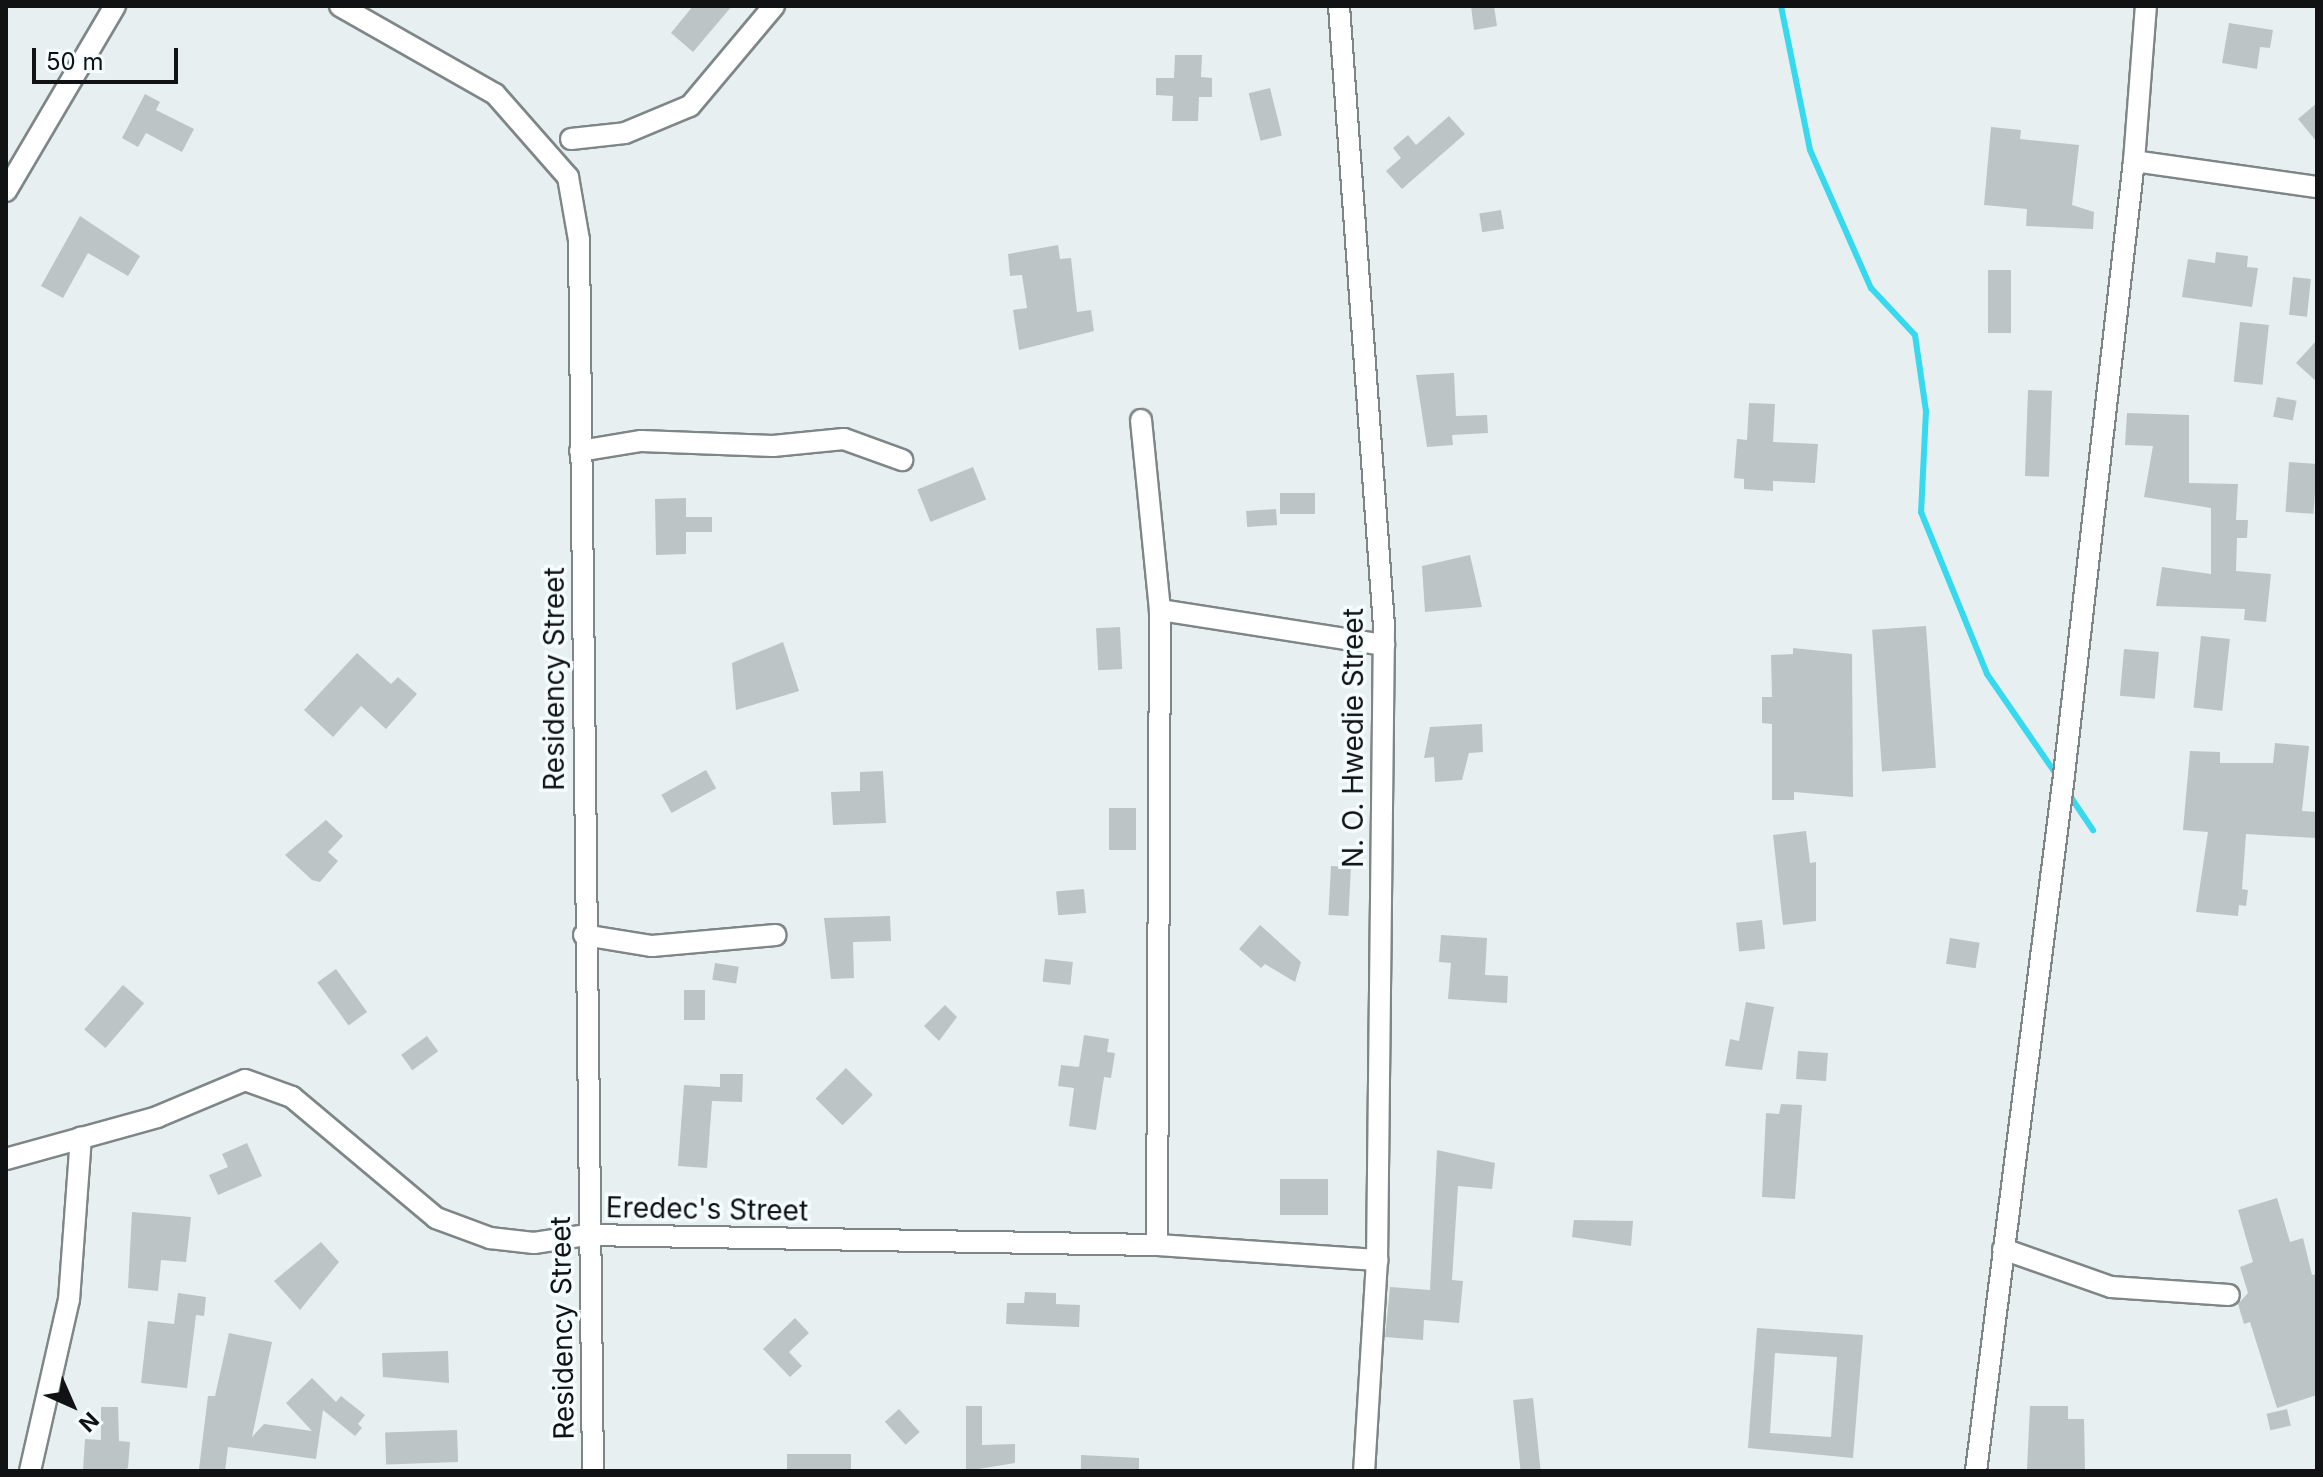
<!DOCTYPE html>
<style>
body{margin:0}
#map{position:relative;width:2323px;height:1477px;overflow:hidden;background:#e8eff0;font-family:Inter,sans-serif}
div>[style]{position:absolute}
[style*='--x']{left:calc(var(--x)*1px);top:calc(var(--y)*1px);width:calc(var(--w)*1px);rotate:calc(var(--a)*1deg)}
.stream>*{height:6px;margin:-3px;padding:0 3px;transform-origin:3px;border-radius:3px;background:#36d9ee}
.building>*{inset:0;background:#bdc4c5;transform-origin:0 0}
.roads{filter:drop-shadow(2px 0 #7f8687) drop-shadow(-2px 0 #7f8687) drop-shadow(0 2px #7f8687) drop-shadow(0 -2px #7f8687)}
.minor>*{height:20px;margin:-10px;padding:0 10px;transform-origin:10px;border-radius:10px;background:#fff}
span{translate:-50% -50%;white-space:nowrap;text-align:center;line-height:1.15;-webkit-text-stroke:7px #f5fdfe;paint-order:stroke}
.street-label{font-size:28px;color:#101213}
.frame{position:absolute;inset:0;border:8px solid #101213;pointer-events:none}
.north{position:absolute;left:32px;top:1365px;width:80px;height:80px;-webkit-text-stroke:6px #f5fdfe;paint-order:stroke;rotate:135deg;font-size:22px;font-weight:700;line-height:32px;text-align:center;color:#101213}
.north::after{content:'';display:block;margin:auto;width:28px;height:36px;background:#101213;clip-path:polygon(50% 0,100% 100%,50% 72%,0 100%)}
.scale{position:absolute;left:32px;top:48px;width:146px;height:36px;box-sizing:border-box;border:4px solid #101213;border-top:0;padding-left:10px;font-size:24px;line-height:28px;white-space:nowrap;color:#101213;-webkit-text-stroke:6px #f5fdfe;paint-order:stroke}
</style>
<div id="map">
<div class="stream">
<i style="--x:1781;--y:6;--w:147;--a:78.6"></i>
<i style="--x:1810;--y:150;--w:151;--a:66.2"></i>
<i style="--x:1871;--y:288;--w:64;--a:46.9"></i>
<i style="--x:1915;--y:335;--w:77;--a:81.8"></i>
<i style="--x:1926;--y:411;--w:101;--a:92.8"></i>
<i style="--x:1921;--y:512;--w:175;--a:67.8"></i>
<i style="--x:1987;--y:674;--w:125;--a:55.4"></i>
<i style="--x:2068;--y:793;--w:45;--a:56"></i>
</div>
<div class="building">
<i style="clip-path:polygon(693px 6px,732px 6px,693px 52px,671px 33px)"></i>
<i style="clip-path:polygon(1471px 6px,1494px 6px,1497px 26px,1474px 30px)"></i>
<i style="clip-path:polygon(2229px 23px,2273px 30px,2270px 48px,2260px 47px,2257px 69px,2222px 63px)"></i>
<i style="clip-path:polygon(1175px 55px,1202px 55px,1201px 77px,1212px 78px,1212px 97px,1199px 97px,1198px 121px,1172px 121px,1173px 96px,1156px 95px,1156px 78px,1174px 78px)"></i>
<i style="left:1270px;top:88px;width:49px;height:22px;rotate:76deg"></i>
<i style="clip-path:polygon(145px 94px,160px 102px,156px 110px,194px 129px,182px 152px,146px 133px,138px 147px,122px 138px)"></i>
<i style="clip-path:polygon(2317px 103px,2317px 142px,2298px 119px)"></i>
<i style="clip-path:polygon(1449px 116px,1465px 134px,1402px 189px,1386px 171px,1401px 158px,1393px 148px,1408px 135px,1416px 145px)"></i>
<i style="clip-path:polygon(1991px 127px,2021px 130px,2020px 139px,2079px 145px,2072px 205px,2094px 212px,2093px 229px,2026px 226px,2027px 209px,1984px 205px)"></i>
<i style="left:1501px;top:210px;width:19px;height:22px;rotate:81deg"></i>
<i style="clip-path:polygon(80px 216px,140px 256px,128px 276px,88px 253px,63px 298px,41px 286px)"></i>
<i style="clip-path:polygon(1058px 245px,1060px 259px,1071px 258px,1077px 312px,1091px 310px,1094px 331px,1019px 350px,1013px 310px,1027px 308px,1022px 275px,1010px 276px,1008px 254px)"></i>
<i style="clip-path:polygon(2216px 252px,2248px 256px,2247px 267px,2258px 268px,2252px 307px,2182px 297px,2188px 259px,2215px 263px)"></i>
<i style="left:1988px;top:270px;width:23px;height:63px"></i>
<i style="left:2293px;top:277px;width:18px;height:38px;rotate:6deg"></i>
<i style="left:2240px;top:322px;width:29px;height:60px;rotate:6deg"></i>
<i style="clip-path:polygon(2317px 340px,2317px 382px,2296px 363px)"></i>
<i style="clip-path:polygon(1454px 373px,1456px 416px,1487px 415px,1488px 433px,1452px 435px,1453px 445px,1427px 447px,1416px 375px)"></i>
<i style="left:2028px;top:390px;width:24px;height:86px;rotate:2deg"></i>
<i style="left:2277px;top:397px;width:20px;height:20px;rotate:11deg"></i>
<i style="clip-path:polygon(1749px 403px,1775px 404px,1773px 442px,1818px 444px,1815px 483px,1773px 481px,1773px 491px,1744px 489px,1744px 479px,1734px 478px,1737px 439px,1747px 440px)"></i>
<i style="clip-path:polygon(2127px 413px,2189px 415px,2189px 483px,2238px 484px,2236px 520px,2248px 520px,2247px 538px,2237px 538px,2236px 571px,2271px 574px,2266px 622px,2244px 620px,2245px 609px,2156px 606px,2162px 567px,2211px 574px,2211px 508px,2144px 497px,2153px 446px,2125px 445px)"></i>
<i style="left:2289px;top:462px;width:28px;height:50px;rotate:4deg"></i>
<i style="left:973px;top:467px;width:35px;height:60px;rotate:68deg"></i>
<i style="left:1315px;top:493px;width:21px;height:35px;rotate:90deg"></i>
<i style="clip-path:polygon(686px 498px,686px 517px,712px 517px,712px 532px,686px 532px,686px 554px,656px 555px,655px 499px)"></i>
<i style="left:1276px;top:509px;width:16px;height:30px;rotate:86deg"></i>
<i style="clip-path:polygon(1470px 555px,1482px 607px,1425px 612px,1422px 566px)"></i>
<i style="left:1926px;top:626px;width:142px;height:54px;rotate:86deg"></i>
<i style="left:1120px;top:627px;width:42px;height:24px;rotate:87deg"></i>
<i style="left:2201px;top:636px;width:29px;height:72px;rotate:6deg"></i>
<i style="clip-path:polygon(783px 642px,799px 691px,736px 710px,732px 663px)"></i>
<i style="clip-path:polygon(1793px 648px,1852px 654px,1853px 797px,1794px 792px,1794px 800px,1772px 800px,1772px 724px,1762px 723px,1762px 697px,1772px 697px,1771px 655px,1793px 654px)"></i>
<i style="left:2124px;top:649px;width:35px;height:47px;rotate:5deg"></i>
<i style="clip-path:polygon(357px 653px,391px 684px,398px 677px,417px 694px,386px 729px,361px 706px,333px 737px,304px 710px)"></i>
<i style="clip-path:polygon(1482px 724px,1483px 752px,1469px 753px,1462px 780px,1435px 782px,1434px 757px,1424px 758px,1430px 727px)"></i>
<i style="clip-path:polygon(2275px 743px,2309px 746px,2302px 811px,2317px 812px,2316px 838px,2246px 834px,2242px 889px,2248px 890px,2246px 906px,2239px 905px,2238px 916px,2196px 912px,2208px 832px,2183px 830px,2190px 751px,2220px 752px,2220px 763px,2273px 763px)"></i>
<i style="left:706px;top:770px;width:21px;height:51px;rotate:61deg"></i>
<i style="clip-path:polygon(883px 771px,886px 823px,833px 825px,831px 792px,860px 791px,860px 772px)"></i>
<i style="left:1109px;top:808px;width:27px;height:42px"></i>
<i style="clip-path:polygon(326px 820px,343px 836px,328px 852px,338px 861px,320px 882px,312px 880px,285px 855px)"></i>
<i style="clip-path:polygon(1806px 831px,1810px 863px,1816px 862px,1816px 921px,1783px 925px,1773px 835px)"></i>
<i style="left:1331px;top:866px;width:20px;height:49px;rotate:3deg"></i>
<i style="left:1084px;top:889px;width:24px;height:28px;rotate:85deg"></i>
<i style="clip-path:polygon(890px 916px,891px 941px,853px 942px,854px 978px,831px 979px,824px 918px)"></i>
<i style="left:1762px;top:920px;width:29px;height:26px;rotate:84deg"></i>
<i style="clip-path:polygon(1260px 925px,1301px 962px,1295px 982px,1265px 964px,1261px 968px,1239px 949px)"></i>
<i style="clip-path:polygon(1441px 935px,1487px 938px,1485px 975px,1508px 976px,1507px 1003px,1448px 999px,1451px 963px,1439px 962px)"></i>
<i style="left:1950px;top:938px;width:30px;height:26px;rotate:9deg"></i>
<i style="left:1045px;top:959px;width:28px;height:23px;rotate:6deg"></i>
<i style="left:715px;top:963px;width:24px;height:17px;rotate:9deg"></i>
<i style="left:336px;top:969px;width:53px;height:23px;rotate:54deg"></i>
<i style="left:123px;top:985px;width:28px;height:59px;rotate:41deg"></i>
<i style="left:684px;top:990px;width:21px;height:30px"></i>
<i style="clip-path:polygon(1746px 1002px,1774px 1007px,1762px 1070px,1725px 1066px,1730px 1039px,1739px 1041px)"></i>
<i style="clip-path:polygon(945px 1005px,957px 1017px,939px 1041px,924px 1026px)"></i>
<i style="clip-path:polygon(1084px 1035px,1109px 1039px,1107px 1052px,1115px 1053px,1111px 1078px,1104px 1077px,1096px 1130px,1069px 1126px,1074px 1088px,1058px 1086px,1061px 1065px,1079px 1067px)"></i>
<i style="left:427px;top:1036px;width:19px;height:32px;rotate:54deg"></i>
<i style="left:1798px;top:1051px;width:30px;height:28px;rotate:4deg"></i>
<i style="left:846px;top:1068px;width:38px;height:43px;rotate:45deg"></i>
<i style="clip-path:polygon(720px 1074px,743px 1074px,742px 1102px,712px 1101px,707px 1168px,678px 1166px,684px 1085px,720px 1087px)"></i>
<i style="clip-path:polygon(1781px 1104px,1802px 1105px,1795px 1199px,1762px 1197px,1766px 1113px,1779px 1114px)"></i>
<i style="clip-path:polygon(247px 1143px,262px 1176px,218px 1195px,209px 1175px,228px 1167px,222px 1154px)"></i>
<i style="clip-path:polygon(1437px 1150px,1495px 1163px,1492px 1189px,1458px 1186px,1452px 1280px,1463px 1281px,1459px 1323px,1424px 1320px,1423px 1340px,1385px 1337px,1390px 1287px,1430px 1290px)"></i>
<i style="left:1280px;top:1179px;width:48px;height:36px"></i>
<i style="clip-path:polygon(2277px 1198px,2290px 1242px,2303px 1238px,2312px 1275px,2317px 1274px,2317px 1395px,2277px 1408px,2250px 1322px,2244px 1324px,2238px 1304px,2248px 1293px,2240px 1267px,2253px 1262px,2238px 1210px)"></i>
<i style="clip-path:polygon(132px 1212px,191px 1217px,186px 1262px,161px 1260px,158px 1291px,128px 1288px)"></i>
<i style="clip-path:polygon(1574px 1220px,1633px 1221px,1631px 1246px,1572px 1237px)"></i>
<i style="clip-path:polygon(321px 1242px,339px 1262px,300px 1310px,274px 1281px)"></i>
<i style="clip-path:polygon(1025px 1292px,1056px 1293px,1056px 1304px,1080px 1305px,1079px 1327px,1006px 1324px,1007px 1303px,1024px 1303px)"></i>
<i style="clip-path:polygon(178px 1293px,206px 1297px,204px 1316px,196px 1315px,187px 1388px,141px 1383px,148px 1321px,174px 1324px)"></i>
<i style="clip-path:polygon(795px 1318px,809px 1333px,789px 1352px,802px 1366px,790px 1377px,763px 1349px)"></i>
<i style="clip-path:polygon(evenodd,1757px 1328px,1863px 1335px,1853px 1458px,1748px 1448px,1757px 1328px,1775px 1353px,1837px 1357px,1831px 1437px,1770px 1433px,1775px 1353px)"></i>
<i style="clip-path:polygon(229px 1333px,272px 1342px,252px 1437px,264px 1424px,312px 1431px,286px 1403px,312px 1378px,336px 1402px,341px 1396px,365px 1415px,358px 1424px,362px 1428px,355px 1436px,323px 1410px,316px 1459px,228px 1447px,225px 1471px,199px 1469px,208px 1396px,215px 1396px)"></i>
<i style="clip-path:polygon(448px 1351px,449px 1383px,383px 1377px,382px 1353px)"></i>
<i style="left:1533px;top:1398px;width:73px;height:20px;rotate:84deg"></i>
<i style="clip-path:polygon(966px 1406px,982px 1406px,982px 1445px,1015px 1444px,1015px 1463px,966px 1471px)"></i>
<i style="clip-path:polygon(2030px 1406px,2068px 1406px,2068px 1419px,2084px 1419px,2085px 1471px,2027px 1469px)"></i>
<i style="clip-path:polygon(101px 1407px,118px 1407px,119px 1441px,130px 1442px,128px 1468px,120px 1471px,83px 1471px,85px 1439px,101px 1440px)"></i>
<i style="left:899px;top:1409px;width:31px;height:19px;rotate:48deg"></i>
<i style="left:2287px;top:1409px;width:17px;height:21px;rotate:77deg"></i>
<i style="left:457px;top:1430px;width:32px;height:72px;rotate:88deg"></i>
<i style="left:787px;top:1454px;width:64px;height:17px"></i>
<i style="clip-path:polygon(1081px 1455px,1139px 1458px,1139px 1471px,1081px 1471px)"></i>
</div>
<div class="roads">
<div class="minor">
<i style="--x:340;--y:6;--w:178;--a:29.6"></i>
<i style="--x:495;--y:94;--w:111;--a:48.7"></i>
<i style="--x:568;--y:177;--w:64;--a:80.1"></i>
<i style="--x:579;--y:240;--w:1231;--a:89.35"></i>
<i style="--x:1339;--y:6;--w:622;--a:85.85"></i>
<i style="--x:1384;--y:626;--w:634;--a:90.63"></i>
<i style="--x:1377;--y:1260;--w:211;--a:93.5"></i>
<i style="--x:571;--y:139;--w:54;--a:-6.3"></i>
<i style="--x:625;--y:133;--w:70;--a:-22.6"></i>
<i style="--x:690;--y:106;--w:131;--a:-50"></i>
<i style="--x:2134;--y:161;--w:185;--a:8.1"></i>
<i style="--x:6;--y:191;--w:215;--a:-59.5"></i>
<i style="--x:1141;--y:420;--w:191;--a:84.3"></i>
<i style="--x:1160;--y:610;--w:635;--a:90.27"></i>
<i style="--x:580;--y:451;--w:62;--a:-9.3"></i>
<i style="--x:641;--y:441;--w:132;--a:2.2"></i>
<i style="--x:773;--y:446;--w:71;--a:-5.6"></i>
<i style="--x:844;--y:439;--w:62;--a:19.9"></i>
<i style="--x:1160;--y:610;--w:227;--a:8.9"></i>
<i style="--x:584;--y:935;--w:69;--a:9.2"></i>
<i style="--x:652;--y:946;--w:124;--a:-5.1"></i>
<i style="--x:6;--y:1159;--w:157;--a:-15.5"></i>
<i style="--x:157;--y:1117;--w:95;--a:-22.8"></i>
<i style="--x:245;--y:1080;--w:50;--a:19.9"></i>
<i style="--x:292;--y:1097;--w:188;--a:40"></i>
<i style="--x:436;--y:1218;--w:58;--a:20.3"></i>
<i style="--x:490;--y:1238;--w:44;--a:6.5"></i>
<i style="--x:534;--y:1243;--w:54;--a:-8.6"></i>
<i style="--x:587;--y:1235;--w:570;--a:1.01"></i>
<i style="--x:1157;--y:1245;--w:221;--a:3.9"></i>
<i style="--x:2003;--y:1249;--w:114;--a:19.4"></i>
<i style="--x:2111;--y:1287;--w:118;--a:3.9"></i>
<i style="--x:30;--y:1471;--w:175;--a:-77.2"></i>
<i style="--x:69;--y:1300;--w:163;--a:-85.8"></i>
<i style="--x:1976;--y:1471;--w:702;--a:-82.79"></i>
<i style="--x:2064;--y:775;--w:618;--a:-83.5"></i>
<i style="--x:2134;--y:161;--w:155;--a:-85.6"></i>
</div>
</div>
<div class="street-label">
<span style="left:554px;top:679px;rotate:-90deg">Residency Street</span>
<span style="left:1353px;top:738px;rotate:-90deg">N. O. Hwedie Street</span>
<span style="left:707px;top:1209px;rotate:1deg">Eredec's Street</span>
<span style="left:562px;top:1328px;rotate:-91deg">Residency Street</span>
</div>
<div class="frame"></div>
<div class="north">N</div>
<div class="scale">50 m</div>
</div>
